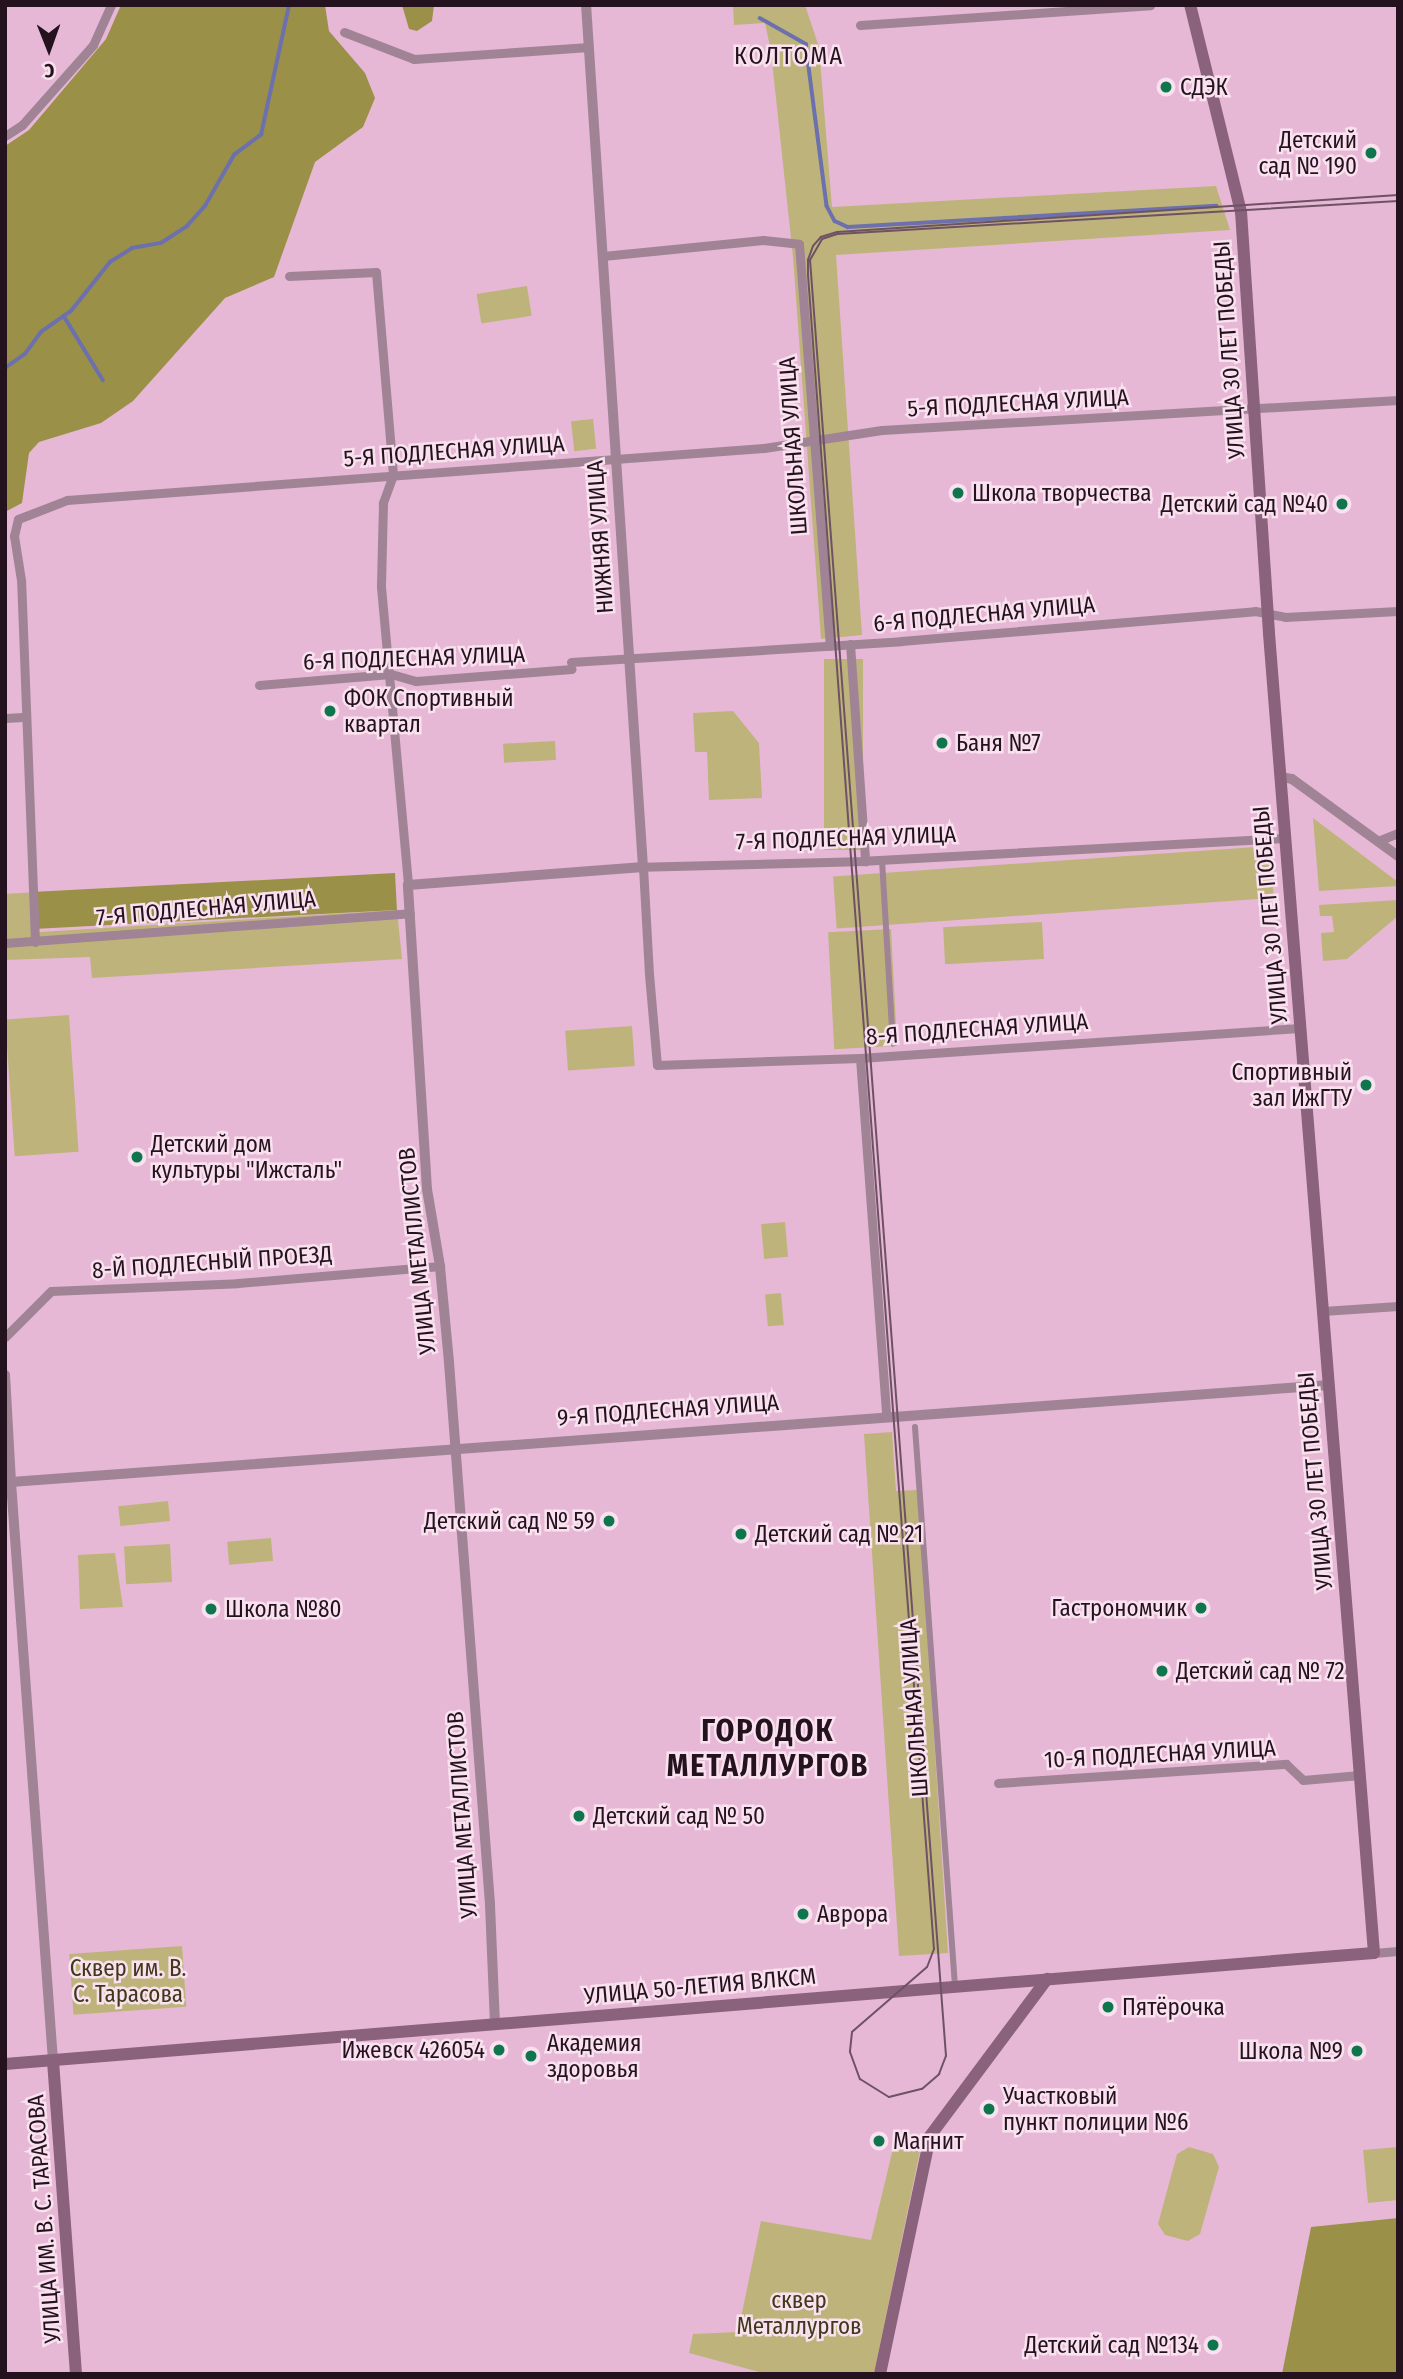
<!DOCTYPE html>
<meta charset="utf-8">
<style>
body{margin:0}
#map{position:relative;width:1403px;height:2379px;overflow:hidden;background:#e6b8d5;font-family:"Fira Sans Condensed",sans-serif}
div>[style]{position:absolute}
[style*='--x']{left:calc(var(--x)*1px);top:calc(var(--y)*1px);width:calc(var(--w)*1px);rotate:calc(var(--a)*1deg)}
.green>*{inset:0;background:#beb47b;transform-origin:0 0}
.forest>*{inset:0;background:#9b9048;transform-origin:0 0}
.stream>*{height:3.5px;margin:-1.75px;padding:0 1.75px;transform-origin:1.75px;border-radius:1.75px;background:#6c70ad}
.pedestrian>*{height:6px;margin:-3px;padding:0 3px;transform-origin:3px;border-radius:3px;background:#a08495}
.minor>*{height:9px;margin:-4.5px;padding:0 4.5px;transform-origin:4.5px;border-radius:4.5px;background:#a08495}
.tertiary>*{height:10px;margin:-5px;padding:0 5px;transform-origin:5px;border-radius:5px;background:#a08495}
.secondary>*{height:12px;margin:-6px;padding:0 6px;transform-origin:6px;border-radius:6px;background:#8a627c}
.tram>*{height:2px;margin:-1px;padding:0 1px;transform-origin:1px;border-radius:1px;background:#6e5264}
.dots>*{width:19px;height:19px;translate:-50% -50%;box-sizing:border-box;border:4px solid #f9e1ef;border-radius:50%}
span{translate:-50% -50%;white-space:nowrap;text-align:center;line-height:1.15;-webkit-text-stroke:5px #f9e1ef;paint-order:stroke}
.poi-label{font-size:23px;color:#24131e}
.left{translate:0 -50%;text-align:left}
.right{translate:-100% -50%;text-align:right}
.street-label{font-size:23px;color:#24131e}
.park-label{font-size:23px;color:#3e3919}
.neighbourhood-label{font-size:24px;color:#24131e;letter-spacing:2px}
.district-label{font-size:30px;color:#24131e;font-weight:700;letter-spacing:2px}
.frame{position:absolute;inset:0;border:7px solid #24131e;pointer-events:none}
.north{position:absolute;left:14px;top:14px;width:70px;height:70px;-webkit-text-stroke:5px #f9e1ef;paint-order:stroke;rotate:179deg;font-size:19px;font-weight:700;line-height:28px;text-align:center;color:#24131e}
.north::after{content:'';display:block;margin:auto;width:24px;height:32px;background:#24131e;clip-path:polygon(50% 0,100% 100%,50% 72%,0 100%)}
</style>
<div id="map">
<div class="green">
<i style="clip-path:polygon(733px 5px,805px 5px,819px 47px,832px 207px,1216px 186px,1230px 230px,836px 255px,862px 635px,821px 639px,793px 257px,771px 52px,765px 23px,734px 25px)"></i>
<i style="left:527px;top:286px;width:30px;height:51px;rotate:81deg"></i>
<i style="left:593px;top:419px;width:30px;height:22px;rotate:84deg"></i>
<i style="left:824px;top:659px;width:39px;height:191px"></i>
<i style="clip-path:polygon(733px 711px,759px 743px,762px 798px,709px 800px,707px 752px,695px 752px,693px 713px)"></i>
<i style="left:555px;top:741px;width:19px;height:52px;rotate:87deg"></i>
<i style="clip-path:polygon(1313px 818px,1398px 882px,1398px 886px,1319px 891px)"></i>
<i style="left:1270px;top:846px;width:52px;height:438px;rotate:86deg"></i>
<i style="clip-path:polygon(37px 892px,39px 932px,397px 910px,402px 959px,92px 978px,90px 957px,5px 960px,5px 894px)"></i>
<i style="clip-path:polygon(1398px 900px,1398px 916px,1347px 959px,1323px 961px,1321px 933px,1334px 932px,1332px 916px,1320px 916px,1319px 905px)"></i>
<i style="left:1042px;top:922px;width:37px;height:99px;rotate:87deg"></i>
<i style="left:891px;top:929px;width:117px;height:63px;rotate:87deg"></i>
<i style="left:69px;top:1015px;width:137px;height:64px;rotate:86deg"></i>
<i style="left:632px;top:1026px;width:40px;height:67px;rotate:86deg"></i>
<i style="left:785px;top:1222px;width:35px;height:24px;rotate:85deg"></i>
<i style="left:781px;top:1293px;width:32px;height:16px;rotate:85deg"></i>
<i style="clip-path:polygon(892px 1432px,896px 1491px,918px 1490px,948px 1953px,899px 1956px,864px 1434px)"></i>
<i style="left:168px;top:1501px;width:20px;height:50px;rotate:84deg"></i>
<i style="left:271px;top:1538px;width:23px;height:44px;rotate:85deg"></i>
<i style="left:170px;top:1544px;width:38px;height:46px;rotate:87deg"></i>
<i style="clip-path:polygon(115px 1553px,123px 1607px,80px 1609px,78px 1555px)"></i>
<i style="left:182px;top:1946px;width:61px;height:113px;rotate:86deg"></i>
<i style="clip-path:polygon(896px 2136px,922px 2141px,874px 2374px,767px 2374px,689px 2353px,693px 2334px,738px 2332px,761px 2221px,871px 2240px)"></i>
<i style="clip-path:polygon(1189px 2147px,1213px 2154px,1219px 2167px,1200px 2234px,1188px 2241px,1165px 2235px,1158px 2224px,1177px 2154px)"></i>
<i style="clip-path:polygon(1398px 2147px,1398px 2200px,1368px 2203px,1363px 2150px)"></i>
</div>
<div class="forest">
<i style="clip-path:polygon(121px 5px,325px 5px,329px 31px,365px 73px,375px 98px,363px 127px,315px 162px,274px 277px,225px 298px,133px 401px,101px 423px,39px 442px,29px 453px,22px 503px,5px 512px,5px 146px,29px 130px,106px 39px)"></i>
<i style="clip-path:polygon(402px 5px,434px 5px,432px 21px,417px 31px,409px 29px)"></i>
<i style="left:395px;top:873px;width:37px;height:359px;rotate:87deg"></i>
<i style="clip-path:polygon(1398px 2218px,1398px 2374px,1282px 2374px,1311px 2227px)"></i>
</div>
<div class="stream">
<i style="--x:760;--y:18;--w:53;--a:29.5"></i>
<i style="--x:806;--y:44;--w:163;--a:82.6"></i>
<i style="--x:827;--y:206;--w:17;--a:62"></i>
<i style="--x:835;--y:221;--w:14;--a:25"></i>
<i style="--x:848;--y:227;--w:369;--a:-3.3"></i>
<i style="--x:64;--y:316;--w:75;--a:58.6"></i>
<i style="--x:5;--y:368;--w:24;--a:-35"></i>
<i style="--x:25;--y:354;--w:27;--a:-54"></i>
<i style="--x:41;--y:332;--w:37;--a:-35"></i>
<i style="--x:71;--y:311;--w:63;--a:-51.5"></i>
<i style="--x:110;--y:262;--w:26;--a:-32"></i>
<i style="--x:132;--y:248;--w:29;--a:-10"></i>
<i style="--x:161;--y:243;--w:31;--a:-33"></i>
<i style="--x:187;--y:226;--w:27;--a:-48"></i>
<i style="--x:205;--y:206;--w:59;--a:-60.4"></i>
<i style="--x:234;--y:155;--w:34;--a:-37"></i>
<i style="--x:261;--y:135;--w:133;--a:-77.8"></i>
</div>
<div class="pedestrian">
<i style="--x:882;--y:860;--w:184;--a:86.6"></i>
<i style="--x:915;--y:1427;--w:561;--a:85.91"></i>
</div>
<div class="minor">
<i style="--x:860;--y:25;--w:291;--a:-3.9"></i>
<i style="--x:344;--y:32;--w:75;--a:21.1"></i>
<i style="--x:414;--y:59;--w:175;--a:-3.9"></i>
<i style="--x:5;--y:136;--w:20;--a:-33"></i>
<i style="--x:22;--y:125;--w:107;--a:-48.4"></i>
<i style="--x:93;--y:45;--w:44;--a:-65.8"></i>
<i style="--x:603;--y:256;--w:161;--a:-5.7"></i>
<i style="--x:763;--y:240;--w:36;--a:6"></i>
<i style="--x:799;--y:244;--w:403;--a:85.6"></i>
<i style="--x:289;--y:276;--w:87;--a:-2.6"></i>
<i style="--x:376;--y:272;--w:204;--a:85.2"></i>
<i style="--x:393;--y:475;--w:30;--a:110"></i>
<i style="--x:383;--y:503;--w:84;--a:91.4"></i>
<i style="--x:381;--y:587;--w:299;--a:84.8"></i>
<i style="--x:850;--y:644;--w:218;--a:86"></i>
<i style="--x:571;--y:662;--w:331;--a:-3.6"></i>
<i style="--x:901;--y:641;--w:355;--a:-4.8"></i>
<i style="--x:1255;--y:611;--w:31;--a:11"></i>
<i style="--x:1285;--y:617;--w:113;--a:-3"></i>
<i style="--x:259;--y:685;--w:132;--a:-4.8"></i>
<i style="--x:391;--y:674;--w:26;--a:16"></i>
<i style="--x:416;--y:681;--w:156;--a:-4.4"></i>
<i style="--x:5;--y:718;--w:18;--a:-3"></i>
<i style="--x:1285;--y:838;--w:421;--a:176.9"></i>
<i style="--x:865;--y:861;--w:222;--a:178.5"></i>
<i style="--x:643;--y:867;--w:107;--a:86.8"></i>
<i style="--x:649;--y:974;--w:91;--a:85"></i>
<i style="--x:657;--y:1065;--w:203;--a:-2"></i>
<i style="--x:860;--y:1058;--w:441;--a:-3.9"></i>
<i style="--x:1378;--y:841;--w:22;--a:-22"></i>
<i style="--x:35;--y:942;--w:362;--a:-92.2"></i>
<i style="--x:21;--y:580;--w:45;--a:-99"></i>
<i style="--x:14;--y:536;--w:17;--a:-77"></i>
<i style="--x:18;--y:519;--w:53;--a:-21.2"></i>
<i style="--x:67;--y:500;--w:699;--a:-4.27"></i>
<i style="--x:764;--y:448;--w:119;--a:-8.7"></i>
<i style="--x:882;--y:430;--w:517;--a:-3.33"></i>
<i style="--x:5;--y:943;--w:406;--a:-4.2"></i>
<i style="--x:860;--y:1058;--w:359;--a:85.8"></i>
<i style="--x:1323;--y:1311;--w:75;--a:-3.8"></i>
<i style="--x:5;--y:1337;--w:65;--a:-45"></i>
<i style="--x:51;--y:1291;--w:187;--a:-2.4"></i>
<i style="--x:238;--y:1283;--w:203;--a:-4.8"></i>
<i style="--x:5;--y:1374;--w:108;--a:86.8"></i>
<i style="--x:998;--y:1783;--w:289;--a:-3.8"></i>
<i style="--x:1286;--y:1764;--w:23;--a:43"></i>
<i style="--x:1303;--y:1780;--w:57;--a:-5"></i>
<i style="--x:1374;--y:1953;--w:24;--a:-5"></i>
</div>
<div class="tertiary">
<i style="--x:1280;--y:777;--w:12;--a:9"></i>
<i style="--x:1292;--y:779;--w:131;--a:36"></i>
<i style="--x:495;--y:2024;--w:120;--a:-92.4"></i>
<i style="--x:490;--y:1904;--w:544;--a:-94.33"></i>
<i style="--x:449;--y:1362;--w:96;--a:-95.4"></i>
<i style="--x:440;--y:1266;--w:78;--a:-99.6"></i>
<i style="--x:427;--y:1189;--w:305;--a:-93.6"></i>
<i style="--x:408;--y:885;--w:236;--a:-4.4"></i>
<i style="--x:643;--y:867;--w:864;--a:-93.78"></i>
<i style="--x:53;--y:2061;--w:581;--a:-94.15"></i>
<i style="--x:11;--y:1482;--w:1322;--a:-4.21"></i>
</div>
<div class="secondary">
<i style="--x:53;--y:2061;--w:314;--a:85.8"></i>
<i style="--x:5;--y:2064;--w:1373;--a:-4.64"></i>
<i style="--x:1374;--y:1953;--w:1324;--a:-94.55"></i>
<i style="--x:1269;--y:633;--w:422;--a:-93.8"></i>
<i style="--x:1241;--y:212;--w:213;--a:-103.8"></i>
<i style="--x:880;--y:2374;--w:243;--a:-78.1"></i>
<i style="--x:930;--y:2136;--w:196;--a:-53.3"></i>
</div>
<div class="tram">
<i style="--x:1398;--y:195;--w:562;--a:176.23"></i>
<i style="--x:837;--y:232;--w:17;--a:163"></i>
<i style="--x:821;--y:237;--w:12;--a:132"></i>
<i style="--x:813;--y:246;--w:15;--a:110"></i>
<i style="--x:808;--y:260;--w:15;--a:90"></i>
<i style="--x:808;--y:275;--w:585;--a:85.78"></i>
<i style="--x:851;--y:858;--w:1094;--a:85.65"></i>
<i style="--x:934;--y:1949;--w:19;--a:111"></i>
<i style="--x:927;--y:1967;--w:99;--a:139.1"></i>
<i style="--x:852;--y:2032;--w:20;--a:96"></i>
<i style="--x:850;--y:2052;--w:29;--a:70"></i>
<i style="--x:860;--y:2079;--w:34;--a:32"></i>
<i style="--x:889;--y:2097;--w:34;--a:-14"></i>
<i style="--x:922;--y:2089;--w:23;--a:-41"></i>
<i style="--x:939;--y:2074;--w:19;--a:-69"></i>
<i style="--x:946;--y:2056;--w:1801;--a:-94.33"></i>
<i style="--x:810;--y:260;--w:24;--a:-60"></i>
<i style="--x:822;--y:239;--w:16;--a:-18"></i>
<i style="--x:837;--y:234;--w:562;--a:-3.37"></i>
</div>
<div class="dots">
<i style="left:1166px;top:87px;background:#0f754d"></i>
<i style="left:1371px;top:153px;background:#0f754d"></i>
<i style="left:958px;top:493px;background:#0f754d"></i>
<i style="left:1342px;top:504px;background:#0f754d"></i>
<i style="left:330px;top:711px;background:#0f754d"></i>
<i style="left:942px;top:743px;background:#0f754d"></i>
<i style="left:1366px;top:1085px;background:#0f754d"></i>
<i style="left:137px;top:1157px;background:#0f754d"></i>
<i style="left:609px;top:1521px;background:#0f754d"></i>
<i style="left:741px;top:1534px;background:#0f754d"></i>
<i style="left:1201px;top:1608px;background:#0f754d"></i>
<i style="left:211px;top:1609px;background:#0f754d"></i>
<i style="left:1162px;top:1671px;background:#0f754d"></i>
<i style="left:579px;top:1816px;background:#0f754d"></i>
<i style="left:803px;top:1914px;background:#0f754d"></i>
<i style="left:1108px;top:2007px;background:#0f754d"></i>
<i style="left:499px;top:2050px;background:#0f754d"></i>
<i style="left:1357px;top:2051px;background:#0f754d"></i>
<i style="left:531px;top:2056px;background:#0f754d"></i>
<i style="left:989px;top:2109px;background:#0f754d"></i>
<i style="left:879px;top:2141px;background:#0f754d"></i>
<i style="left:1213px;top:2345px;background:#0f754d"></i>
</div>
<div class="poi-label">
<span class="left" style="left:1180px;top:87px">СДЭК</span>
<span class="right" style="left:1357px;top:153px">Детский<br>сад № 190</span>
<span class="left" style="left:972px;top:493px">Школа творчества</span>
<span class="right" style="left:1328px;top:504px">Детский сад №40</span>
<span class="left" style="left:344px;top:711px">ФОК Спортивный<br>квартал</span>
<span class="left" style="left:956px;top:743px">Баня №7</span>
<span class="right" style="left:1352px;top:1085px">Спортивный<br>зал ИжГТУ</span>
<span class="left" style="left:151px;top:1157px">Детский дом<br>культуры "Ижсталь"</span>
<span class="right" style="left:595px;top:1521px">Детский сад № 59</span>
<span class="left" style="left:755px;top:1534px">Детский сад № 21</span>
<span class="right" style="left:1187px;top:1608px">Гастрономчик</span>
<span class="left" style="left:225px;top:1609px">Школа №80</span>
<span class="left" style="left:1176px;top:1671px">Детский сад № 72</span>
<span class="left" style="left:593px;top:1816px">Детский сад № 50</span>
<span class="left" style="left:817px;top:1914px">Аврора</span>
<span class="left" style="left:1122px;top:2007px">Пятёрочка</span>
<span class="left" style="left:547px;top:2056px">Академия<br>здоровья</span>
<span class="right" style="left:485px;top:2050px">Ижевск 426054</span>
<span class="right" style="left:1343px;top:2051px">Школа №9</span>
<span class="left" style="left:1003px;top:2109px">Участковый<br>пункт полиции №6</span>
<span class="left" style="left:893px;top:2141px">Магнит</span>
<span class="right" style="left:1199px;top:2345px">Детский сад №134</span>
</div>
<div class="street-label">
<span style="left:1229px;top:350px;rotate:-94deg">УЛИЦА 30 ЛЕТ ПОБЕДЫ</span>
<span style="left:1018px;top:403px;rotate:-3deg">5-Я ПОДЛЕСНАЯ УЛИЦА</span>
<span style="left:793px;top:446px;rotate:-94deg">ШКОЛЬНАЯ УЛИЦА</span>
<span style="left:454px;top:451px;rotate:-4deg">5-Я ПОДЛЕСНАЯ УЛИЦА</span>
<span style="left:600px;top:537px;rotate:-94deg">НИЖНЯЯ УЛИЦА</span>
<span style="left:984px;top:614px;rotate:-5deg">6-Я ПОДЛЕСНАЯ УЛИЦА</span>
<span style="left:414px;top:658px;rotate:-2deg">6-Я ПОДЛЕСНАЯ УЛИЦА</span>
<span style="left:846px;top:838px;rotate:-2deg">7-Я ПОДЛЕСНАЯ УЛИЦА</span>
<span style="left:206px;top:908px;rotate:-5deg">7-Я ПОДЛЕСНАЯ УЛИЦА</span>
<span style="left:1270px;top:915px;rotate:-95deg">УЛИЦА 30 ЛЕТ ПОБЕДЫ</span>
<span style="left:977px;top:1029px;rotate:-4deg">8-Я ПОДЛЕСНАЯ УЛИЦА</span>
<span style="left:417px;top:1251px;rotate:-96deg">УЛИЦА МЕТАЛЛИСТОВ</span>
<span style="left:212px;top:1262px;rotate:-4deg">8-Й ПОДЛЕСНЫЙ ПРОЕЗД</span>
<span style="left:668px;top:1410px;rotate:-4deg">9-Я ПОДЛЕСНАЯ УЛИЦА</span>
<span style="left:1315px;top:1481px;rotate:-95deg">УЛИЦА 30 ЛЕТ ПОБЕДЫ</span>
<span style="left:914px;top:1708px;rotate:-94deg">ШКОЛЬНАЯ УЛИЦА</span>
<span style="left:1160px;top:1754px;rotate:-3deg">10-Я ПОДЛЕСНАЯ УЛИЦА</span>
<span style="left:462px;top:1815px;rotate:-94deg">УЛИЦА МЕТАЛЛИСТОВ</span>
<span style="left:700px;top:1986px;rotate:-5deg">УЛИЦА 50-ЛЕТИЯ ВЛКСМ</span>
<span style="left:44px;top:2219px;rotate:-94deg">УЛИЦА ИМ. В. С. ТАРАСОВА</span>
</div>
<div class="park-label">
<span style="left:128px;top:1981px">Сквер им. В.<br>С. Тарасова</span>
<span style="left:799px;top:2313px">сквер<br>Металлургов</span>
</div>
<div class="neighbourhood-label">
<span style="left:789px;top:57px">КОЛТОМА</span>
</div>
<div class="district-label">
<span style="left:768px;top:1748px">ГОРОДОК<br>МЕТАЛЛУРГОВ</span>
</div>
<div class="frame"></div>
<div class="north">С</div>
</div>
